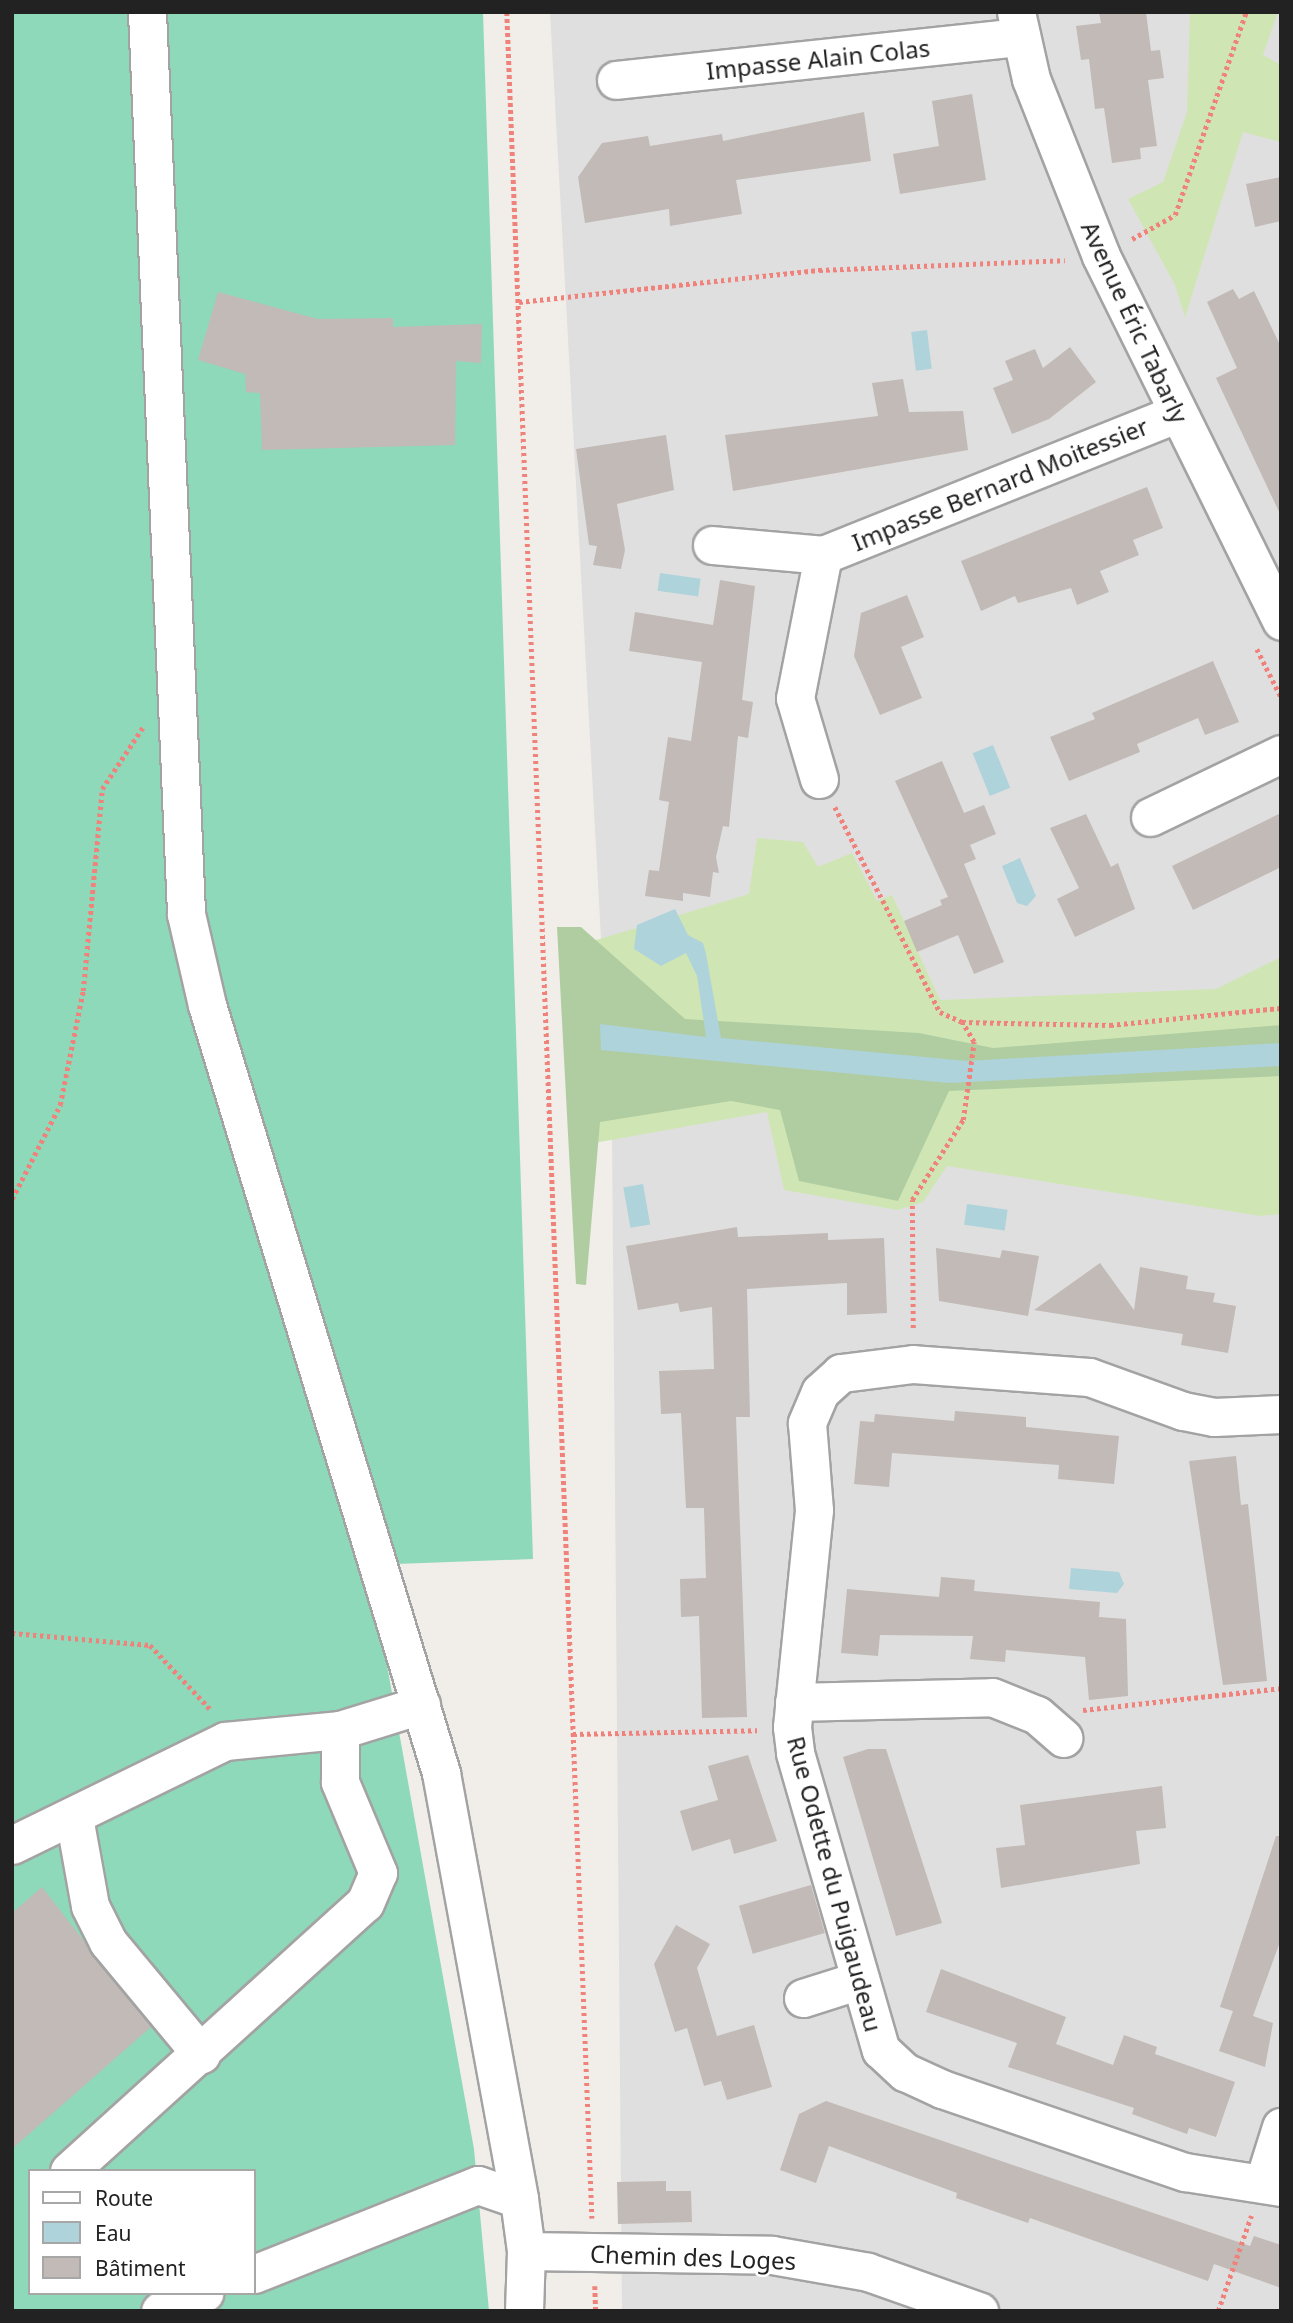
<!DOCTYPE html>
<meta charset="utf-8">
<style>
body{margin:0}
#map{position:relative;width:1293px;height:2323px;overflow:hidden;background:#f1eee9;font-family:"Noto Sans",sans-serif}
div>[style]{position:absolute}
[style*='--x']{left:calc(var(--x)*1px);top:calc(var(--y)*1px);width:calc(var(--w)*1px);rotate:calc(var(--a)*1deg)}
.residential>*{inset:0;background:#e0dfdf}
.grass>*{inset:0;background:#cfe6b4}
.forest>*{inset:0;background:#b0cda1}
.pitch>*{inset:0;background:#8ed9b9}
.water>*{inset:0;background:#aed3db;transform-origin:0 0}
.building>*{inset:0;background:#c1bab6;transform-origin:0 0}
.path>*{height:4.5px;margin-top:-2.25px;transform-origin:0;background:repeating-linear-gradient(90deg,#f0827c 0 3.5px,transparent 0 7px)}
.roads{filter:drop-shadow(2px 0 #a3a3a3) drop-shadow(-2px 0 #a3a3a3) drop-shadow(0 2px #a3a3a3) drop-shadow(0 -2px #a3a3a3)}
.minor>*{height:37px;margin:-18.5px;padding:0 18.5px;transform-origin:18.5px;border-radius:18.5px;background:#fff}
span{translate:-50% -50%;white-space:nowrap;text-align:center;line-height:1.15;-webkit-text-stroke:5px #fff;paint-order:stroke}
.street-label{font-size:24px;color:#222}
.frame{position:absolute;inset:0;border:14px solid #222;pointer-events:none}
.legend{position:absolute;left:28px;top:2169px;width:228px;height:126px;box-sizing:border-box;background:#fff;border:2px solid #a7a7a7;margin:0;padding:9px 12px;list-style:none;font-size:21px;color:#222}
.legend li{display:flex;align-items:center;gap:14px;height:35px}
.legend b{width:35px;border:2px solid #a7a7a7}
</style>
<div id="map">
<div class="residential">
<i style="clip-path:polygon(550px 12px,1281px 12px,1281px 2311px,622px 2311px,612px 1138px)"></i>
</div>
<div class="grass">
<i style="clip-path:polygon(1190px 12px,1278px 12px,1263px 55px,1281px 65px,1281px 142px,1243px 132px,1185px 317px,1175px 285px,1128px 199px,1163px 182px,1187px 112px)"></i>
<i style="clip-path:polygon(757px 838px,803px 842px,818px 867px,852px 853px,877px 901px,892px 895px,940px 1000px,1216px 989px,1281px 957px,1281px 1214px,1260px 1216px,947px 1166px,923px 1202px,898px 1210px,784px 1190px,767px 1112px,594px 1143px,563px 950px,749px 894px)"></i>
</div>
<div class="forest">
<i style="clip-path:polygon(557px 927px,581px 927px,685px 1019px,919px 1033px,993px 1048px,1281px 1025px,1281px 1076px,949px 1091px,898px 1201px,799px 1181px,780px 1110px,731px 1101px,600px 1122px,586px 1285px,576px 1284px)"></i>
</div>
<div class="pitch">
<i style="clip-path:polygon(evenodd,12px 12px,483px 12px,533px 1559px,369px 1565px,474px 2149px,489px 2311px,12px 2311px,12px 12px,30px 2171px,254px 2171px,254px 2293px,30px 2293px,30px 2171px)"></i>
</div>
<div class="water">
<i style="left:927px;top:330px;width:39px;height:16px;rotate:83deg"></i>
<i style="left:660px;top:573px;width:41px;height:18px;rotate:8deg"></i>
<i style="left:993px;top:745px;width:46px;height:22px;rotate:68deg"></i>
<i style="clip-path:polygon(1020px 858px,1036px 896px,1027px 906px,1017px 903px,1002px 866px)"></i>
<i style="clip-path:polygon(675px 909px,688px 935px,703px 943px,706px 954px,721px 1038px,967px 1061px,1281px 1043px,1281px 1066px,949px 1083px,601px 1050px,600px 1024px,706px 1037px,697px 976px,686px 953px,661px 966px,634px 949px,637px 925px)"></i>
<i style="left:643px;top:1184px;width:41px;height:20px;rotate:80deg"></i>
<i style="left:967px;top:1204px;width:41px;height:21px;rotate:8deg"></i>
<i style="clip-path:polygon(1071px 1568px,1119px 1572px,1124px 1584px,1117px 1593px,1069px 1589px)"></i>
</div>
<div class="building">
<i style="clip-path:polygon(1099px 12px,1146px 12px,1151px 51px,1160px 50px,1164px 78px,1148px 80px,1157px 146px,1140px 148px,1141px 159px,1112px 163px,1104px 108px,1095px 109px,1089px 59px,1081px 60px,1076px 26px,1101px 23px)"></i>
<i style="clip-path:polygon(972px 94px,986px 180px,900px 194px,893px 154px,939px 146px,932px 101px)"></i>
<i style="clip-path:polygon(864px 112px,871px 161px,736px 180px,742px 214px,670px 226px,669px 209px,585px 223px,578px 177px,602px 143px,648px 136px,650px 146px,722px 134px,723px 141px)"></i>
<i style="clip-path:polygon(1281px 177px,1281px 221px,1255px 227px,1246px 184px)"></i>
<i style="clip-path:polygon(1233px 289px,1239px 299px,1254px 291px,1281px 347px,1281px 516px,1216px 378px,1237px 368px,1207px 302px)"></i>
<i style="clip-path:polygon(218px 292px,318px 319px,393px 318px,393px 327px,482px 324px,481px 363px,456px 361px,455px 445px,262px 450px,260px 393px,246px 392px,245px 374px,198px 360px)"></i>
<i style="clip-path:polygon(1070px 347px,1096px 382px,1049px 419px,1012px 434px,993px 388px,1013px 380px,1005px 361px,1035px 349px,1043px 368px)"></i>
<i style="clip-path:polygon(903px 379px,909px 412px,963px 411px,968px 450px,733px 491px,725px 435px,878px 416px,872px 383px)"></i>
<i style="clip-path:polygon(666px 435px,674px 490px,617px 504px,625px 550px,621px 569px,593px 565px,597px 546px,589px 545px,576px 449px)"></i>
<i style="clip-path:polygon(1147px 487px,1163px 528px,1133px 540px,1139px 555px,1100px 571px,1109px 592px,1077px 605px,1071px 588px,1018px 603px,1015px 596px,981px 611px,961px 561px)"></i>
<i style="clip-path:polygon(720px 580px,755px 586px,742px 700px,753px 702px,748px 738px,738px 736px,729px 827px,723px 826px,716px 857px,719px 873px,713px 872px,710px 897px,683px 893px,683px 901px,645px 896px,649px 870px,659px 871px,669px 802px,659px 800px,668px 737px,691px 741px,702px 662px,629px 651px,635px 612px,713px 625px)"></i>
<i style="clip-path:polygon(907px 595px,924px 637px,901px 647px,922px 698px,880px 715px,854px 656px,861px 613px)"></i>
<i style="clip-path:polygon(1213px 661px,1239px 722px,1205px 735px,1198px 718px,1137px 744px,1140px 752px,1069px 781px,1050px 737px,1095px 719px,1092px 713px)"></i>
<i style="clip-path:polygon(942px 761px,964px 813px,984px 805px,996px 834px,970px 845px,976px 859px,964px 864px,1004px 962px,974px 974px,958px 935px,917px 952px,904px 921px,942px 905px,940px 900px,948px 897px,895px 781px)"></i>
<i style="clip-path:polygon(1281px 813px,1281px 867px,1193px 910px,1172px 866px)"></i>
<i style="clip-path:polygon(1086px 814px,1111px 867px,1118px 863px,1135px 909px,1075px 937px,1057px 899px,1079px 888px,1050px 828px)"></i>
<i style="clip-path:polygon(737px 1227px,738px 1237px,828px 1233px,828px 1240px,884px 1238px,887px 1313px,847px 1315px,847px 1283px,747px 1289px,750px 1417px,736px 1417px,747px 1717px,702px 1718px,699px 1616px,681px 1617px,680px 1579px,706px 1578px,704px 1508px,686px 1508px,681px 1413px,661px 1414px,659px 1371px,714px 1369px,712px 1307px,680px 1312px,678px 1303px,638px 1310px,626px 1246px)"></i>
<i style="clip-path:polygon(936px 1248px,1000px 1258px,1002px 1250px,1039px 1256px,1028px 1316px,939px 1301px)"></i>
<i style="clip-path:polygon(1100px 1263px,1134px 1310px,1140px 1267px,1188px 1276px,1186px 1289px,1215px 1293px,1213px 1302px,1236px 1306px,1228px 1353px,1181px 1345px,1183px 1334px,1034px 1310px)"></i>
<i style="clip-path:polygon(955px 1411px,1026px 1417px,1026px 1427px,1119px 1436px,1114px 1484px,1058px 1479px,1059px 1465px,892px 1453px,889px 1487px,854px 1484px,860px 1421px,874px 1422px,875px 1414px,954px 1421px)"></i>
<i style="clip-path:polygon(1236px 1456px,1241px 1505px,1248px 1504px,1267px 1681px,1223px 1685px,1189px 1461px)"></i>
<i style="clip-path:polygon(941px 1577px,975px 1580px,974px 1591px,1100px 1602px,1099px 1617px,1126px 1619px,1128px 1696px,1089px 1700px,1085px 1657px,1006px 1650px,1005px 1662px,970px 1659px,973px 1636px,880px 1635px,878px 1656px,841px 1653px,847px 1589px,939px 1597px)"></i>
<i style="clip-path:polygon(868px 1749px,886px 1749px,942px 1923px,896px 1936px,843px 1757px)"></i>
<i style="clip-path:polygon(748px 1755px,777px 1841px,734px 1854px,730px 1839px,692px 1851px,680px 1811px,718px 1800px,708px 1766px)"></i>
<i style="clip-path:polygon(1162px 1786px,1166px 1828px,1136px 1831px,1140px 1864px,1001px 1888px,996px 1848px,1025px 1845px,1020px 1805px)"></i>
<i style="clip-path:polygon(1276px 1836px,1281px 1836px,1281px 1939px,1253px 2016px,1273px 2023px,1265px 2067px,1219px 2051px,1233px 2011px,1220px 2007px)"></i>
<i style="left:811px;top:1885px;width:50px;height:75px;rotate:74deg"></i>
<i style="clip-path:polygon(42px 1887px,151px 2027px,12px 2149px,12px 1913px)"></i>
<i style="clip-path:polygon(676px 1925px,710px 1944px,697px 1968px,717px 2036px,754px 2025px,772px 2087px,727px 2100px,721px 2081px,704px 2086px,687px 2028px,675px 2032px,654px 1964px)"></i>
<i style="clip-path:polygon(941px 1969px,1066px 2017px,1056px 2044px,1113px 2065px,1124px 2035px,1157px 2047px,1155px 2054px,1235px 2082px,1216px 2137px,1189px 2128px,1187px 2134px,1173px 2129px,1132px 2114px,1134px 2108px,1008px 2067px,1017px 2043px,926px 2012px)"></i>
<i style="clip-path:polygon(826px 2101px,1250px 2246px,1254px 2236px,1281px 2245px,1281px 2288px,1214px 2264px,1208px 2281px,1030px 2218px,1028px 2223px,956px 2198px,957px 2193px,829px 2146px,816px 2183px,780px 2170px,799px 2114px)"></i>
<i style="clip-path:polygon(666px 2181px,666px 2191px,691px 2191px,692px 2222px,618px 2224px,617px 2182px)"></i>
</div>
<div class="path">
<i style="--x:507;--y:12;--w:2208;--a:87.79"></i>
<i style="--x:1132;--y:239;--w:49;--a:-29.2"></i>
<i style="--x:1175;--y:215;--w:215;--a:-70.7"></i>
<i style="--x:519;--y:302;--w:302;--a:-6.1"></i>
<i style="--x:819;--y:270;--w:246;--a:-2.3"></i>
<i style="--x:1257;--y:649;--w:54;--a:63.4"></i>
<i style="--x:835;--y:807;--w:230;--a:62.9"></i>
<i style="--x:940;--y:1012;--w:24;--a:24"></i>
<i style="--x:962;--y:1022;--w:148;--a:1.2"></i>
<i style="--x:1110;--y:1025;--w:172;--a:-5.7"></i>
<i style="--x:12;--y:1199;--w:106;--a:-62.9"></i>
<i style="--x:60;--y:1105;--w:116;--a:-78.6"></i>
<i style="--x:83;--y:991;--w:203;--a:-84.6"></i>
<i style="--x:102;--y:789;--w:74;--a:-56.5"></i>
<i style="--x:913;--y:1328;--w:128;--a:-90.4"></i>
<i style="--x:912;--y:1200;--w:95;--a:-57.5"></i>
<i style="--x:963;--y:1120;--w:79;--a:-82"></i>
<i style="--x:974;--y:1042;--w:23;--a:-121"></i>
<i style="--x:12;--y:1633;--w:139;--a:5"></i>
<i style="--x:150;--y:1645;--w:88;--a:46.8"></i>
<i style="--x:1083;--y:1710;--w:199;--a:-6.3"></i>
<i style="--x:573;--y:1734;--w:184;--a:-1.2"></i>
<i style="--x:595;--y:2286;--w:25;--a:88"></i>
<i style="--x:1218;--y:2311;--w:101;--a:-70.8"></i>
</div>
<div class="roads">
<div class="minor">
<i style="--x:147;--y:12;--w:903;--a:87.52"></i>
<i style="--x:186;--y:914;--w:93;--a:77"></i>
<i style="--x:207;--y:1005;--w:803;--a:73.05"></i>
<i style="--x:441;--y:1773;--w:433;--a:79.6"></i>
<i style="--x:519;--y:2199;--w:52;--a:82.3"></i>
<i style="--x:526;--y:2251;--w:60;--a:91.9"></i>
<i style="--x:1016;--y:12;--w:69;--a:77.4"></i>
<i style="--x:1031;--y:79;--w:190;--a:68.4"></i>
<i style="--x:1101;--y:256;--w:407;--a:63.7"></i>
<i style="--x:616;--y:80;--w:407;--a:-6.1"></i>
<i style="--x:712;--y:545;--w:111;--a:5.1"></i>
<i style="--x:823;--y:555;--w:382;--a:-21.8"></i>
<i style="--x:819;--y:779;--w:84;--a:-106.5"></i>
<i style="--x:795;--y:698;--w:146;--a:-78.9"></i>
<i style="--x:1150;--y:817;--w:145;--a:-25.7"></i>
<i style="--x:1281;--y:1414;--w:67;--a:177.4"></i>
<i style="--x:1214;--y:1417;--w:32;--a:-169"></i>
<i style="--x:1183;--y:1411;--w:100;--a:-160.1"></i>
<i style="--x:1089;--y:1377;--w:176;--a:-175.8"></i>
<i style="--x:913;--y:1364;--w:73;--a:172.9"></i>
<i style="--x:841;--y:1373;--w:28;--a:138"></i>
<i style="--x:820;--y:1392;--w:34;--a:113"></i>
<i style="--x:807;--y:1423;--w:87;--a:85.4"></i>
<i style="--x:814;--y:1510;--w:218;--a:95.8"></i>
<i style="--x:792;--y:1727;--w:26;--a:83"></i>
<i style="--x:795;--y:1753;--w:309;--a:73.9"></i>
<i style="--x:881;--y:2050;--w:33;--a:43"></i>
<i style="--x:905;--y:2072;--w:41;--a:24.7"></i>
<i style="--x:942;--y:2089;--w:257;--a:18.9"></i>
<i style="--x:1185;--y:2172;--w:97;--a:8.9"></i>
<i style="--x:794;--y:1702;--w:198;--a:-1.4"></i>
<i style="--x:992;--y:1697;--w:48;--a:21.8"></i>
<i style="--x:1037;--y:1715;--w:35;--a:41"></i>
<i style="--x:74;--y:1817;--w:90;--a:79.8"></i>
<i style="--x:90;--y:1906;--w:40;--a:63.4"></i>
<i style="--x:108;--y:1942;--w:146;--a:50.3"></i>
<i style="--x:12;--y:1845;--w:237;--a:-26"></i>
<i style="--x:225;--y:1741;--w:116;--a:-5.5"></i>
<i style="--x:340;--y:1730;--w:85;--a:-17.2"></i>
<i style="--x:803;--y:1998;--w:60;--a:-17.5"></i>
<i style="--x:69;--y:2171;--w:399;--a:-42.2"></i>
<i style="--x:365;--y:1903;--w:33;--a:-67"></i>
<i style="--x:378;--y:1873;--w:99;--a:-112.7"></i>
<i style="--x:340;--y:1782;--w:52;--a:-90"></i>
<i style="--x:1264;--y:2181;--w:57;--a:-72.5"></i>
<i style="--x:526;--y:2251;--w:246;--a:0.9"></i>
<i style="--x:772;--y:2255;--w:97;--a:10"></i>
<i style="--x:868;--y:2272;--w:118;--a:19.4"></i>
<i style="--x:254;--y:2274;--w:241;--a:-21.7"></i>
<i style="--x:478;--y:2185;--w:43;--a:18.9"></i>
<i style="--x:160;--y:2311;--w:48;--a:-22.2"></i>
</div>
</div>
<div class="street-label">
<span style="left:818px;top:59px;rotate:-6deg">Impasse Alain Colas</span>
<span style="left:1135px;top:322px;rotate:65deg">Avenue Éric Tabarly</span>
<span style="left:1000px;top:484px;rotate:-22deg">Impasse Bernard Moitessier</span>
<span style="left:835px;top:1884px;rotate:75deg">Rue Odette du Puigaudeau</span>
<span style="left:693px;top:2257px;rotate:2deg">Chemin des Loges</span>
</div>
<div class="frame"></div>
<ul class="legend">
<li><b style="height:9px;background:#fff"></b>Route</li>
<li><b style="height:19px;background:#aed3db"></b>Eau</li>
<li><b style="height:19px;background:#c1bab6"></b>Bâtiment</li>
</ul>
</div>
